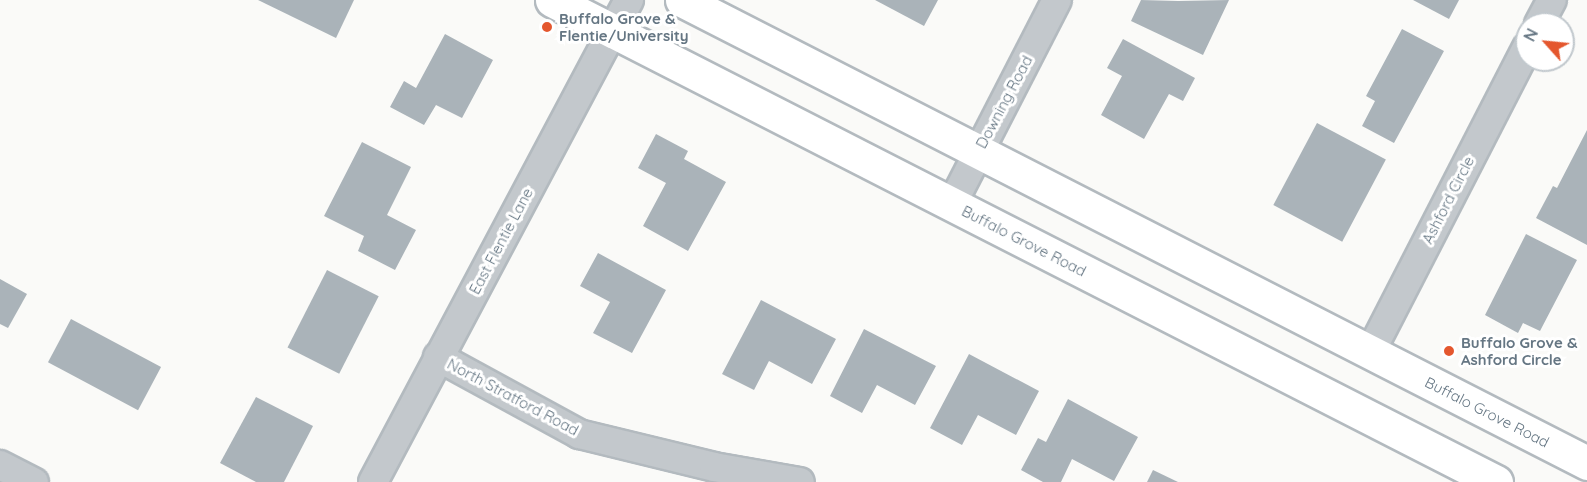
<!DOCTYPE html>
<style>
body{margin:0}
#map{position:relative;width:1587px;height:482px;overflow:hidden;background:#fafaf8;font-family:Quicksand,sans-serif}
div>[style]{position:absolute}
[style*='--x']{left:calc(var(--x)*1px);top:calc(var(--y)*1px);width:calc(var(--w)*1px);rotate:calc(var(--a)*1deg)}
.building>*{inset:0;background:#aab3b9;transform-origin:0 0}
.roads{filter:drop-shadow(2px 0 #b3babf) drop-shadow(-2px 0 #b3babf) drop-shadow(0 2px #b3babf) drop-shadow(0 -2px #b3babf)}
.minor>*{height:28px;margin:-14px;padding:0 14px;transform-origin:14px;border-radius:14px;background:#c3c8cc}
.secondary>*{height:33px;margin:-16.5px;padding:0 16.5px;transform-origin:16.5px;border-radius:16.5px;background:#fff}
.dots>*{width:16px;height:16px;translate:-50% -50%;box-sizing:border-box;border:3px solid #fff;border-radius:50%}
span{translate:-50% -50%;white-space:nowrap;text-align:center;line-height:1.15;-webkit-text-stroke:6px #fff;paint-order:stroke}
.poi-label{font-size:15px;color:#657683;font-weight:700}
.left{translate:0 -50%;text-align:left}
.street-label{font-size:15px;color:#657683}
.north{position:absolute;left:1515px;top:12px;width:60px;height:60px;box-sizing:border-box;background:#fff;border:2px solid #c1c8cd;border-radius:50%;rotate:297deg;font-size:16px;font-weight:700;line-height:24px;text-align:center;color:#657683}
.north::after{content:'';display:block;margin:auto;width:21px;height:27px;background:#e4572e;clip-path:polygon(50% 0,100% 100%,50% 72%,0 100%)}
</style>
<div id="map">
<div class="building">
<i style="clip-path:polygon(258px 0,354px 0,336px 38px)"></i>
<i style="clip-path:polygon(875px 0,938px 0,924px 26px)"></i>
<i style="clip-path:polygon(1141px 0,1178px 1px,1229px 0,1203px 55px,1131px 21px)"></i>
<i style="clip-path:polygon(1413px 0,1459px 0,1449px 19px)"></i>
<i style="clip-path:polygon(1402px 29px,1444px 51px,1394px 143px,1362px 126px,1375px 101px,1366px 96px)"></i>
<i style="clip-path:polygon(445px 34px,493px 60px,462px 118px,436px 105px,424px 125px,390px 107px,404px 81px,416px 88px)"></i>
<i style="clip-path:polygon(1123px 39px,1195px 78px,1183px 101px,1169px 94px,1144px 139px,1101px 115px,1122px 76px,1107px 68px)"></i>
<i style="left:1317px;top:123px;width:78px;height:93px;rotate:28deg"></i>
<i style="clip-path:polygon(1587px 130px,1587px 245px,1536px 218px,1553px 186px,1557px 188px)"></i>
<i style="clip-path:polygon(656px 134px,688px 151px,684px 159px,726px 182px,688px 251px,643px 226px,666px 183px,638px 168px)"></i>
<i style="clip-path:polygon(362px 142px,411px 167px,387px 215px,416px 230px,395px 270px,358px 251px,364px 236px,324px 216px)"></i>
<i style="clip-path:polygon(1526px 234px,1577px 260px,1540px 331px,1523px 323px,1518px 333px,1485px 315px)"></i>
<i style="clip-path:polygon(598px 253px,666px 290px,632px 353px,593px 333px,610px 302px,580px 286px)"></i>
<i style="left:327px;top:270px;width:58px;height:87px;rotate:27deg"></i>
<i style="clip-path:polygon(0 279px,27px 294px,8px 328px,0 324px)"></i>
<i style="clip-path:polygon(761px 300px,836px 339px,812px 384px,769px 361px,754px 390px,722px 374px)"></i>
<i style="left:71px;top:319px;width:102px;height:49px;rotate:28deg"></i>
<i style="clip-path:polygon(864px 329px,936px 366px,915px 405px,877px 385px,862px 413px,830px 396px)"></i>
<i style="clip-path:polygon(969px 354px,1039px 391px,1016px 435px,978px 415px,962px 445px,930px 428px)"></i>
<i style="clip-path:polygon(256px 397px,313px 426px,284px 482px,256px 482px,220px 463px)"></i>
<i style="clip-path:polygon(1068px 399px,1138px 437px,1114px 481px,1072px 459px,1061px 482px,1043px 482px,1021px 470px,1038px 438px,1046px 442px)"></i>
<i style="clip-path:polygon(1153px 470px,1178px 482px,1147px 482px)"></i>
</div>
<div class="roads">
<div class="minor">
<i style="--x:1539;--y:24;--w:27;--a:-62"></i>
<i style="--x:952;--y:204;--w:229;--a:-62.8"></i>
<i style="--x:1370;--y:353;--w:343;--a:-62.8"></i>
<i style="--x:438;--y:357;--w:161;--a:28.6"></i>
<i style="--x:579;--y:434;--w:139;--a:13.7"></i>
<i style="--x:714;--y:467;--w:87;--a:9.9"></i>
<i style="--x:0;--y:465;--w:38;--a:27"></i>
<i style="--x:373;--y:482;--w:546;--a:-62.03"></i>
</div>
<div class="secondary">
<i style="--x:552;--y:0;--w:1060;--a:27.05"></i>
<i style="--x:682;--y:0;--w:1017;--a:27.09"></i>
</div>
</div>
<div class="dots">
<i style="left:547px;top:27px;background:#e4572e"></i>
<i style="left:1449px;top:351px;background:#e4572e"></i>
</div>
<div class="poi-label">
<span class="left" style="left:559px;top:27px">Buffalo Grove &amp;<br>Flentie/University</span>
<span class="left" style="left:1461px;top:351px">Buffalo Grove &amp;<br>Ashford Circle</span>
</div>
<div class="street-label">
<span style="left:1004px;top:102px;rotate:-62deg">Downing Road</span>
<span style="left:1448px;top:200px;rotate:-63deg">Ashford Circle</span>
<span style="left:501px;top:241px;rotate:-62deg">East Flentie Lane</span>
<span style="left:1024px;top:241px;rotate:27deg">Buffalo Grove Road</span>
<span style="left:513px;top:397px;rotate:28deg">North Stratford Road</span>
<span style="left:1487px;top:412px;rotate:27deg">Buffalo Grove Road</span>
</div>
<div class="north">N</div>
</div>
